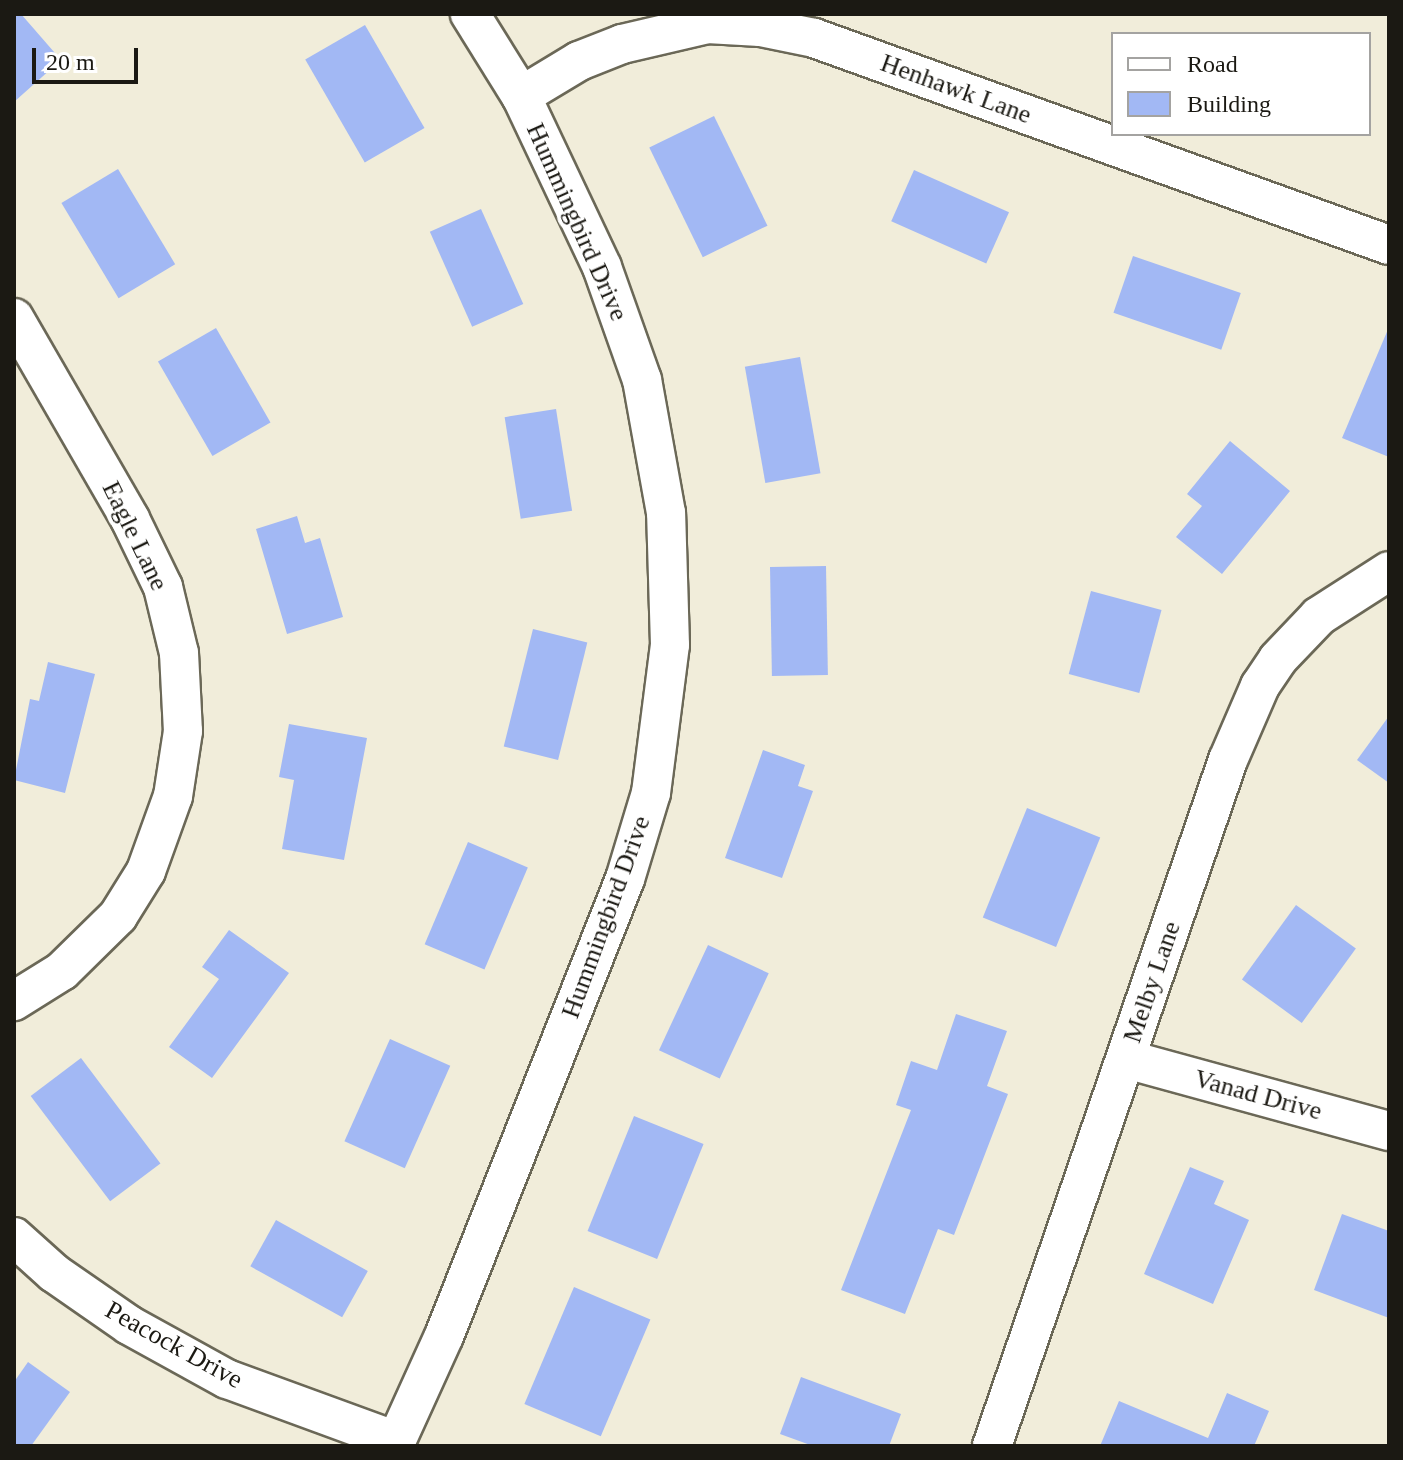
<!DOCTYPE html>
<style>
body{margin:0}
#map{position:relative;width:1403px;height:1460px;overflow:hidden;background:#f1edda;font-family:"Times New Roman",serif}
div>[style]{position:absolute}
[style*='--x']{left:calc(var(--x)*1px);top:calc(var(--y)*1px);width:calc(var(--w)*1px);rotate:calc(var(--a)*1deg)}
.building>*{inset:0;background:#a2b8f4;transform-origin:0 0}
.roads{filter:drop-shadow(2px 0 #6b6857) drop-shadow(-2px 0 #6b6857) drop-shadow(0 2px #6b6857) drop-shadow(0 -2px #6b6857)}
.street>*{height:38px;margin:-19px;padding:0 19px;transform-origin:19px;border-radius:19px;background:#fff}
span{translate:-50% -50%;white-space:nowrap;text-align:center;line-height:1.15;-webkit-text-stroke:8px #fff;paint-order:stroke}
.street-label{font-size:26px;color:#1b1913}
.frame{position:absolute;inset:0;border:16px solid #1b1913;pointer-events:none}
.legend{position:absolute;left:1111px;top:32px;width:260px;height:104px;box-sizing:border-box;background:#fff;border:2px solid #a4a3a1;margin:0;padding:10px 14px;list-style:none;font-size:24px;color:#1b1913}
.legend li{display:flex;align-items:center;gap:16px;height:40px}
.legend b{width:40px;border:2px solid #a4a3a1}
.scale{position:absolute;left:32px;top:48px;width:106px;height:36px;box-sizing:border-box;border:4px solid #1b1913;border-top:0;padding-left:10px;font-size:24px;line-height:28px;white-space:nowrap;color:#1b1913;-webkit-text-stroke:6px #fff;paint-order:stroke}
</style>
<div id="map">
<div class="building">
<i style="clip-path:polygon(14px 14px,21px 14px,61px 60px,14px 102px)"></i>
<i style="left:365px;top:25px;width:119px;height:69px;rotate:60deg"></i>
<i style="left:714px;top:116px;width:122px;height:72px;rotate:64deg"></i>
<i style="left:118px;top:169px;width:111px;height:66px;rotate:59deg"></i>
<i style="left:914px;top:170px;width:104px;height:56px;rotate:24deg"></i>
<i style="left:481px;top:209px;width:104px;height:56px;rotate:66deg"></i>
<i style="left:1133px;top:256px;width:114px;height:60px;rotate:19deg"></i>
<i style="clip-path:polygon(1389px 327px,1389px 457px,1342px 438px)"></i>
<i style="left:216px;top:328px;width:109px;height:67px;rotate:60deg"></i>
<i style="left:800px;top:357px;width:118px;height:56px;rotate:80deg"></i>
<i style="left:556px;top:409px;width:103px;height:52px;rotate:81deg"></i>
<i style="clip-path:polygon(1230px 441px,1290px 491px,1222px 574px,1176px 537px,1202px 506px,1187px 494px)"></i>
<i style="clip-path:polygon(297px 516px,305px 543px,320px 538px,343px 617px,287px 634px,256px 529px)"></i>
<i style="left:826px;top:566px;width:109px;height:56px;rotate:89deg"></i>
<i style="left:1091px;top:591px;width:73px;height:86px;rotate:15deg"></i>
<i style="left:533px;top:629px;width:56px;height:121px;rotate:14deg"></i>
<i style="clip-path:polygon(48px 662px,95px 674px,65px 793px,14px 780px,30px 699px,39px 701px)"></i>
<i style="clip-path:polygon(1389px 716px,1389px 783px,1357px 760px)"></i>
<i style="clip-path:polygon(289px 724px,367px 738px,344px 860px,282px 849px,294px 780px,279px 777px)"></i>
<i style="clip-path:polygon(763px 750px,805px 765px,798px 786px,813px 791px,782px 878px,725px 858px)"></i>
<i style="left:1027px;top:808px;width:79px;height:118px;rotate:22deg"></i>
<i style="left:468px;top:842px;width:65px;height:111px;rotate:23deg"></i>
<i style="left:1296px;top:905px;width:74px;height:92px;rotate:36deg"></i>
<i style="clip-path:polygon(229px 930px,289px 973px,212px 1078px,169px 1047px,219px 979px,202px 967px)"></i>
<i style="left:708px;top:945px;width:67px;height:116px;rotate:25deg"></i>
<i style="clip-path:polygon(956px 1014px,1007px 1031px,987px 1086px,1008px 1094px,954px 1235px,938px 1229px,905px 1314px,841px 1290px,911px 1110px,896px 1105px,911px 1061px,937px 1070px)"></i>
<i style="left:390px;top:1039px;width:66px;height:112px;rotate:24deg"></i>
<i style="left:81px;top:1058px;width:132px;height:63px;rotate:53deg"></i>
<i style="left:634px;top:1116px;width:75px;height:124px;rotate:22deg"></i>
<i style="clip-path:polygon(1190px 1167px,1224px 1181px,1214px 1204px,1249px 1220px,1213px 1304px,1144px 1274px)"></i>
<i style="clip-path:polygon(1342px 1214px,1389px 1231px,1389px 1318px,1314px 1290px)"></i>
<i style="left:276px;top:1220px;width:105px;height:53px;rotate:29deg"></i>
<i style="left:574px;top:1287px;width:83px;height:127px;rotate:23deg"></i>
<i style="clip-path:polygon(28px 1362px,70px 1392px,31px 1446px,14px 1446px,14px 1382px)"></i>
<i style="clip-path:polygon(801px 1377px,901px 1414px,889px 1446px,813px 1446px,780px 1434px)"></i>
<i style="clip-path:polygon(1227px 1393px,1269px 1411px,1254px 1446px,1100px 1446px,1119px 1401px,1208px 1438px)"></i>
</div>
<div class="roads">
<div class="street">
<i style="--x:521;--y:96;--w:68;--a:-31.1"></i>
<i style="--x:579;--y:61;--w:46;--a:-21.6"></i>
<i style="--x:622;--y:44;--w:87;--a:-13.2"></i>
<i style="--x:707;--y:24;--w:53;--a:3.2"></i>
<i style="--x:760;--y:27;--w:55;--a:11.5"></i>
<i style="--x:814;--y:38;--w:611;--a:19.8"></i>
<i style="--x:14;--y:318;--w:232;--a:60"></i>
<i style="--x:130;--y:519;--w:76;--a:64.1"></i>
<i style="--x:163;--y:587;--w:68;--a:76.4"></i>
<i style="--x:179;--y:653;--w:78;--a:87.1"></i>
<i style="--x:183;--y:731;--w:66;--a:98.7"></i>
<i style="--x:173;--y:796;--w:80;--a:109.8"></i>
<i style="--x:146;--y:871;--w:53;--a:121.9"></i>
<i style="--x:118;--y:916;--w:78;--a:135.5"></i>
<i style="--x:62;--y:971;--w:57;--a:148"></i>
<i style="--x:1126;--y:1059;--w:273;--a:15.3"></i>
<i style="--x:14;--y:1237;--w:54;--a:42"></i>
<i style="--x:54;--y:1273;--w:91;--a:34.7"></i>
<i style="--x:129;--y:1325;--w:112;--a:28.9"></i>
<i style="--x:227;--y:1379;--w:180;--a:20.1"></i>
<i style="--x:394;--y:1446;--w:121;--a:-65.6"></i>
<i style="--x:444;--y:1336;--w:492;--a:-68.4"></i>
<i style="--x:625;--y:879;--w:90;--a:-73.2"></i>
<i style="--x:651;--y:793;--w:149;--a:-82.7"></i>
<i style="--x:670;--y:645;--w:132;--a:-91.7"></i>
<i style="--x:666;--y:513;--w:135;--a:-100.2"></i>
<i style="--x:642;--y:380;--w:120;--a:-109.5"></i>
<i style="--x:602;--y:267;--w:189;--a:-115.3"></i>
<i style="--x:521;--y:96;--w:97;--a:-121.9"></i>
<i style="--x:992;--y:1446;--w:725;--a:-71.02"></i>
<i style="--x:1228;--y:760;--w:81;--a:-66.6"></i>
<i style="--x:1260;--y:686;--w:32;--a:-56"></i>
<i style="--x:1278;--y:659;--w:59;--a:-46.4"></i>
<i style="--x:1319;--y:616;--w:83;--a:-32.7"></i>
</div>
</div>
<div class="street-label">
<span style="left:956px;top:89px;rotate:20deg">Henhawk Lane</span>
<span style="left:577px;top:222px;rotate:66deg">Hummingbird Drive</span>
<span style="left:135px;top:536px;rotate:64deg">Eagle Lane</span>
<span style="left:606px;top:917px;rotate:-70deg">Hummingbird Drive</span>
<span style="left:1152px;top:982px;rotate:-71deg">Melby Lane</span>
<span style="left:1258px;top:1095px;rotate:15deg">Vanad Drive</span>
<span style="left:174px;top:1345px;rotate:29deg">Peacock Drive</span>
</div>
<div class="frame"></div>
<ul class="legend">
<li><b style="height:10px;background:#fff"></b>Road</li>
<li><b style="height:22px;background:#a2b8f4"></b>Building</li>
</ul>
<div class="scale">20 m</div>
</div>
